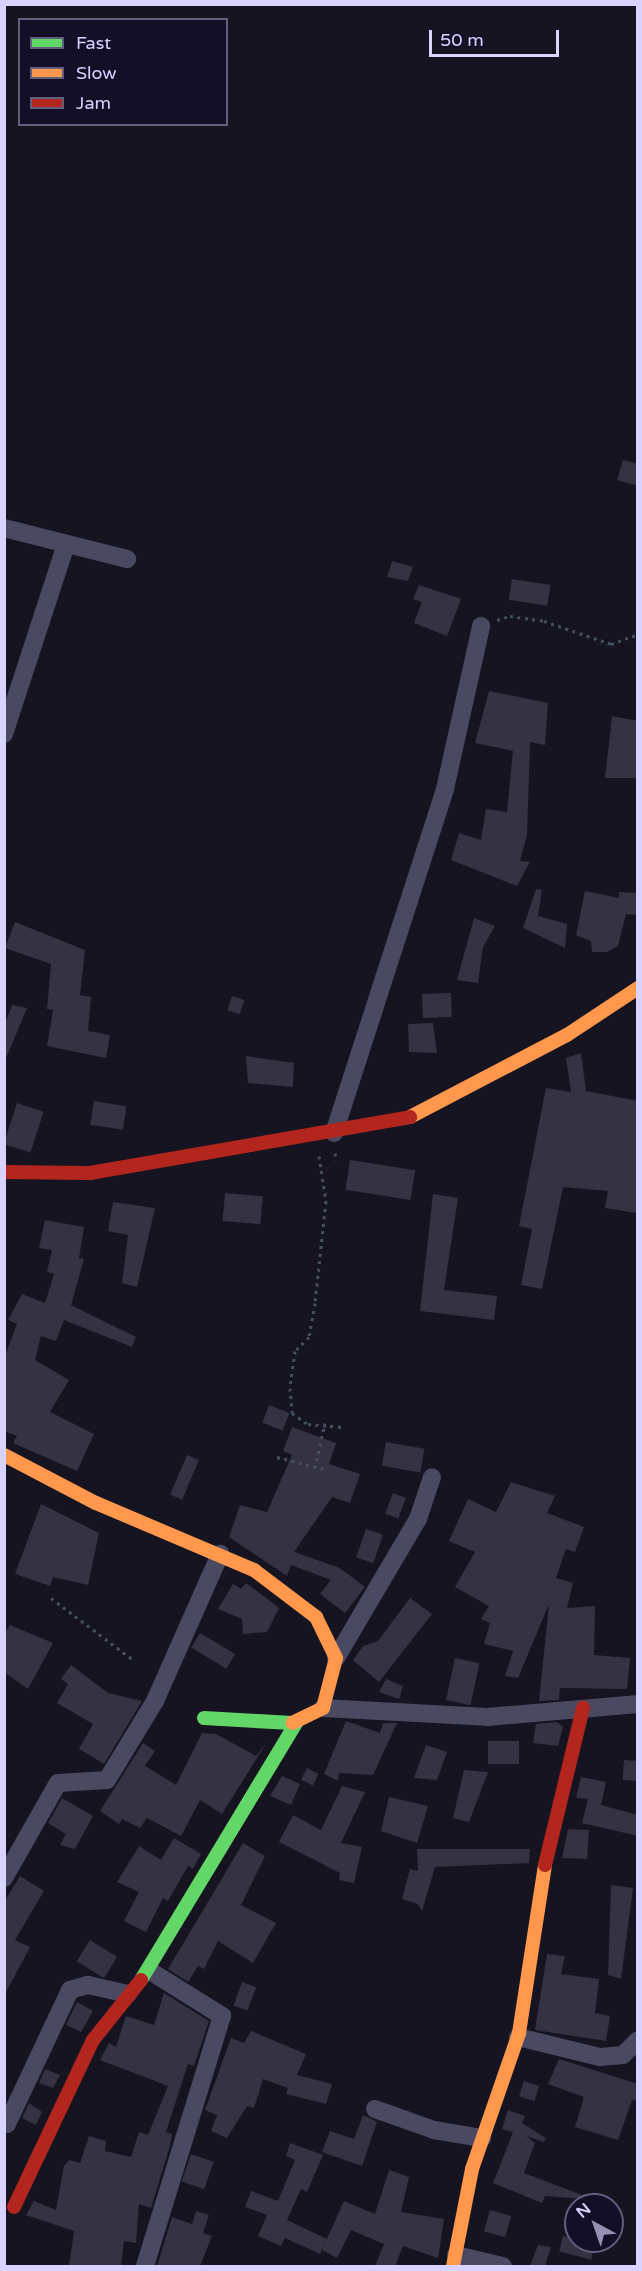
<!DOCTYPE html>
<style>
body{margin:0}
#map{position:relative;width:642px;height:2271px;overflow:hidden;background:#161421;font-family:"Varela Round",sans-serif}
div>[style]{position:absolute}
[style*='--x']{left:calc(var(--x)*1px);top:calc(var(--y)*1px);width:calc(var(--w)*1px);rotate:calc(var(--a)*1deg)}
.building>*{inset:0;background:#343243;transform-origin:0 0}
.path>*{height:3px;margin-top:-1.5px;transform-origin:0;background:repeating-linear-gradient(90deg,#44505f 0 3px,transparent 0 7.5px)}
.street>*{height:18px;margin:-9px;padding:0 9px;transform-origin:9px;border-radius:9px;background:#4a4962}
.fast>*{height:14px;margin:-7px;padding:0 7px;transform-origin:7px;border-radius:7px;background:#63d668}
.slow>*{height:14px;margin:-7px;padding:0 7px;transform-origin:7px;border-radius:7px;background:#ff974d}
.jam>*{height:14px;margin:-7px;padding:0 7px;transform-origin:7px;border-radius:7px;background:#b3261e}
span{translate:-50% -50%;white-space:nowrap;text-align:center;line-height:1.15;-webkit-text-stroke:6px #130f26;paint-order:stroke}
.frame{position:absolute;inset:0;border:6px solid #d9d4ff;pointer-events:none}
.legend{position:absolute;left:18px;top:18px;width:210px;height:108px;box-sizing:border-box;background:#130f26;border:2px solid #625e7d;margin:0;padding:8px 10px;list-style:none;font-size:18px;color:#d9d4ff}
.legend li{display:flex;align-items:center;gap:12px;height:30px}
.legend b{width:30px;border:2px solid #625e7d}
.north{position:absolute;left:564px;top:2193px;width:60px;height:60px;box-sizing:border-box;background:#130f26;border:2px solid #625e7d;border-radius:50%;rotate:320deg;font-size:16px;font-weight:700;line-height:24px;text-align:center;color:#d9d4ff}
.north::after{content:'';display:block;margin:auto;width:21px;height:27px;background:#9591b1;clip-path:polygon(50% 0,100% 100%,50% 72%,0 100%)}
.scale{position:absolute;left:429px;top:30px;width:130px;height:27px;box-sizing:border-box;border:3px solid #d9d4ff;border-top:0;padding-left:8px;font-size:18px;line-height:21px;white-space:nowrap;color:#d9d4ff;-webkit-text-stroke:4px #130f26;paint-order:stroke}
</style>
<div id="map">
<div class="building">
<i style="clip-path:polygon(623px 460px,638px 464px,638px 486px,617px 480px)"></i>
<i style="clip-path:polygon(392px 561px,413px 567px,408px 581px,387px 577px)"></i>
<i style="left:512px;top:579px;width:39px;height:21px;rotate:9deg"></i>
<i style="clip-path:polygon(419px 585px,461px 599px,447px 636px,414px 623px,422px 602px,413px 599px)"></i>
<i style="clip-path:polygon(489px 691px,548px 703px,545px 745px,530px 742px,527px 835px,520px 861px,530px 862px,517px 886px,451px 860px,459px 833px,481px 840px,486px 809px,507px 812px,513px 751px,475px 743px)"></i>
<i style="clip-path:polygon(612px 716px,638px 721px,638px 778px,605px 778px)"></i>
<i style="clip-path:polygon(536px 889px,542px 890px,538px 916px,567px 924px,565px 948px,523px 928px)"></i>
<i style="clip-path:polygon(585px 891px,619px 898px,619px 892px,638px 893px,638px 915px,626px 914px,618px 946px,607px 952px,592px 952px,591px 941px,576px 935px)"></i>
<i style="clip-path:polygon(474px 918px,495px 926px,483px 947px,478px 983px,457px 980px)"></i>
<i style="clip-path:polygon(15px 922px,85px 950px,80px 995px,91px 997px,88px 1031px,110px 1035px,106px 1058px,47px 1046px,53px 1010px,47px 1009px,51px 964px,5px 948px)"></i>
<i style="left:451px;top:993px;width:24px;height:29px;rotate:88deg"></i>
<i style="left:232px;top:996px;width:13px;height:15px;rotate:18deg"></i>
<i style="clip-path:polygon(12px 1005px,27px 1008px,4px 1063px,4px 1026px)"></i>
<i style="clip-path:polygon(433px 1023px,437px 1053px,409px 1052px,408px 1024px)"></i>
<i style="clip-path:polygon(581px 1053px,586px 1091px,638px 1101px,636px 1213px,605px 1208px,608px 1191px,563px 1187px,542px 1289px,521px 1285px,532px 1229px,519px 1226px,546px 1088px,571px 1092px,566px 1058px)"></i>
<i style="clip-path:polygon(246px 1056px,294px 1063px,293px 1087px,248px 1083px)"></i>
<i style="left:94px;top:1101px;width:33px;height:24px;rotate:9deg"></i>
<i style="left:17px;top:1103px;width:28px;height:43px;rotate:18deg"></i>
<i style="left:350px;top:1160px;width:66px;height:30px;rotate:9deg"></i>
<i style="left:225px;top:1193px;width:38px;height:28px;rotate:5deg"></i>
<i style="clip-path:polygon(433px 1194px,458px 1198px,444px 1290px,497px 1296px,494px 1320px,420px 1311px)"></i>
<i style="clip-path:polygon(113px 1202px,155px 1208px,137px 1287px,122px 1283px,128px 1235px,108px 1231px)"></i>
<i style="clip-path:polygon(45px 1220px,84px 1227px,79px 1258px,84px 1259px,71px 1305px,136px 1337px,132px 1347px,64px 1320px,56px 1341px,41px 1336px,35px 1360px,69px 1380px,50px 1412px,94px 1434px,77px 1471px,13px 1443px,17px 1436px,4px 1431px,4px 1358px,17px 1324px,8px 1320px,22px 1294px,45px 1303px,54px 1274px,47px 1272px,52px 1250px,39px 1248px)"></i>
<i style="left:269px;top:1405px;width:22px;height:19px;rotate:21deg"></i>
<i style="clip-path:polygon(292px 1427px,336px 1443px,329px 1464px,360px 1474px,350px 1503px,332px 1497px,294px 1552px,340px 1568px,365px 1587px,345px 1613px,320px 1594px,331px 1580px,291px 1565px,287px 1576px,229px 1537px,240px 1505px,267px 1512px,292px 1455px,283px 1451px)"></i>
<i style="left:386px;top:1442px;width:39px;height:24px;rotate:10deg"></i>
<i style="left:187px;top:1455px;width:13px;height:43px;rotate:23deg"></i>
<i style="clip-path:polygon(511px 1482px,555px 1496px,547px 1513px,584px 1527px,575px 1552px,566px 1549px,556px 1578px,573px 1583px,567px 1608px,595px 1606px,594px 1655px,630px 1658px,627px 1689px,560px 1688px,559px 1700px,539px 1701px,549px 1604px,518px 1678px,505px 1676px,513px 1651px,484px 1644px,490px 1623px,481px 1619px,489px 1606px,455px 1587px,475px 1552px,449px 1541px,468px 1499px,496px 1512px)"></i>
<i style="left:393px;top:1493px;width:14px;height:22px;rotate:21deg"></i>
<i style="clip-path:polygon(41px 1504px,99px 1533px,88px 1585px,53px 1577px,50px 1586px,15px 1574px)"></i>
<i style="left:366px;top:1529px;width:18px;height:30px;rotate:19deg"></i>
<i style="clip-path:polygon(246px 1583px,279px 1608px,267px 1632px,243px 1634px,242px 1619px,218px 1609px,233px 1584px,241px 1589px)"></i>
<i style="clip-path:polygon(410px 1598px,432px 1614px,379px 1682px,353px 1660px,363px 1646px,378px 1641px)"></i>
<i style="clip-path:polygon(10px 1625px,53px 1643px,28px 1689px,4px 1672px,4px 1634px)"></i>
<i style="left:200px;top:1633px;width:41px;height:17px;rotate:31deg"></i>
<i style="left:455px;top:1658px;width:25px;height:43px;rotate:12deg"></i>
<i style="clip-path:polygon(71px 1665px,108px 1693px,142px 1701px,104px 1764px,79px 1749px,93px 1724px,57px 1703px,68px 1684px,61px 1679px)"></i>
<i style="clip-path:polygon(386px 1679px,403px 1686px,399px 1699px,379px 1692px)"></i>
<i style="clip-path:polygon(346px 1721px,380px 1733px,383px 1723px,397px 1723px,373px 1775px,339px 1773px,338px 1781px,324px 1774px)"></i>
<i style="clip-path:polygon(557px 1722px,563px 1727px,558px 1746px,533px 1743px,536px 1724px)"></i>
<i style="clip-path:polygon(202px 1733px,216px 1734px,256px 1756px,267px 1742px,222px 1814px,200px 1800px,181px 1836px,147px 1818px,140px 1828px,122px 1819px,119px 1824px,100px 1811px,143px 1743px,155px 1751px,145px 1766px,176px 1785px)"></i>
<i style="left:488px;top:1741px;width:31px;height:23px"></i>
<i style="clip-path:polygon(426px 1745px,447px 1752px,437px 1780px,414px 1778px)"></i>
<i style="left:624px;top:1760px;width:14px;height:20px;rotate:4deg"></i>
<i style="left:307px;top:1768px;width:13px;height:13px;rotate:27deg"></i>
<i style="clip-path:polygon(464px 1770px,488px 1772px,469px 1822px,453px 1818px)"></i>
<i style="clip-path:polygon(282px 1776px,300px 1784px,291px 1805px,270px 1796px)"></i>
<i style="clip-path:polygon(581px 1777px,606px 1782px,601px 1805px,638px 1815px,638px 1836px,582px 1823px,588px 1799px,576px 1798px)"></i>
<i style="clip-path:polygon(342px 1786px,365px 1792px,341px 1843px,362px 1847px,354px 1883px,339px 1880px,340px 1873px,279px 1842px,293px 1815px,321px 1830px)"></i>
<i style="clip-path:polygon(389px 1797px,428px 1806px,417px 1843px,381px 1831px)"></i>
<i style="clip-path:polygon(62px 1798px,93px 1816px,75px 1849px,60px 1845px,66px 1834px,48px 1823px)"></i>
<i style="clip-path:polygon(568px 1829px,589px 1830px,587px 1859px,562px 1858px)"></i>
<i style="clip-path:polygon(174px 1838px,201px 1854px,193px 1869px,188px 1866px,168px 1901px,163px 1898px,146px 1932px,124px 1921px,139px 1892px,117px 1882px,139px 1846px,161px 1860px)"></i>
<i style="clip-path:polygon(243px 1843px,265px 1856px,241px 1905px,276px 1923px,253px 1963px,218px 1941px,204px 1969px,198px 1966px,188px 1982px,168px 1969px)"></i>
<i style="clip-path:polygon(417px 1849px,530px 1849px,529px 1863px,435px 1867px,422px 1911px,418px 1904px,402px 1899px,410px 1869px,418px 1871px)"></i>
<i style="clip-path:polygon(20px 1876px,44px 1891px,15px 1940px,30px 1947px,4px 1996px,4px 1902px)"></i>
<i style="clip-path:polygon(611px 1885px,633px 1888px,621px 1979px,608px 1975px)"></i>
<i style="left:90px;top:1940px;width:32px;height:25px;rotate:32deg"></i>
<i style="clip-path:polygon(547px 1954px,565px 1956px,561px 1974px,599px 1979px,595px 2013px,610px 2016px,606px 2041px,535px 2030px)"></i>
<i style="left:242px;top:1982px;width:15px;height:25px;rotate:20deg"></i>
<i style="clip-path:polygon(164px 1993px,209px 2021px,194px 2066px,188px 2064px,166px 2132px,172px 2134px,170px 2146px,151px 2208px,139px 2204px,136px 2243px,124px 2241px,121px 2266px,69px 2266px,74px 2231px,26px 2215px,34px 2201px,56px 2210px,64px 2166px,69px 2160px,80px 2163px,89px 2136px,106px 2141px,105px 2151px,131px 2157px,139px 2132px,148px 2135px,168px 2086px,100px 2060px,109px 2043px,116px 2047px,126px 2016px,154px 2025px)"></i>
<i style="clip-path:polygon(77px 2002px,93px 2011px,81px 2032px,66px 2025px)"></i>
<i style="clip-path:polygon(251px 2031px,306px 2054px,297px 2075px,332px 2084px,326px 2104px,286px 2094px,288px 2088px,263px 2079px,254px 2108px,247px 2106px,227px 2138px,211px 2131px,217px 2115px,205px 2110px,231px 2038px,244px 2043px)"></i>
<i style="clip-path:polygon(559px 2059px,638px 2084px,638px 2101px,632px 2100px,618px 2140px,575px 2127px,584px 2097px,548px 2084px)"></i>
<i style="clip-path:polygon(45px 2069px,60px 2075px,53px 2088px,39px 2083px)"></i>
<i style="left:524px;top:2081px;width:16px;height:16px;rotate:18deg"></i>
<i style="clip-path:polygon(29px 2103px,42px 2112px,36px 2125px,22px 2118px)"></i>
<i style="clip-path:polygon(508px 2110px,525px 2116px,522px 2123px,546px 2138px,544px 2142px,526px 2136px,535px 2143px,524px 2173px,595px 2200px,545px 2196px,542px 2203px,493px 2183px,513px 2132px,502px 2129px)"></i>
<i style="clip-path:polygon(363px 2115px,377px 2122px,362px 2166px,322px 2152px,330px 2131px,354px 2139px)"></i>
<i style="clip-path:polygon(290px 2143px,323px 2155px,307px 2192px,301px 2189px,287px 2220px,327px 2239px,320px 2254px,285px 2238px,281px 2246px,258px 2236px,267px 2215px,245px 2207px,251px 2191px,278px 2201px,295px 2160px,286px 2156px)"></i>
<i style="left:191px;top:2154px;width:24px;height:29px;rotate:19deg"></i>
<i style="clip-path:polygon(389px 2170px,409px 2177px,401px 2212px,444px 2219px,438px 2258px,403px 2246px,395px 2266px,375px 2266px,384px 2244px,351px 2230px,337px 2258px,322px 2250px,344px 2201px,375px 2214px)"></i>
<i style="left:490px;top:2210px;width:22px;height:22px;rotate:16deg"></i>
<i style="clip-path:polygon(196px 2211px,209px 2215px,203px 2233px,212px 2236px,200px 2266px,157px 2266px,172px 2217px,192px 2224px)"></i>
<i style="left:563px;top:2236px;width:33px;height:16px;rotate:14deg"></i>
<i style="clip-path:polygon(538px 2245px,551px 2247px,545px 2266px,530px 2266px)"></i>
</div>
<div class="path">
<i style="--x:497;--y:620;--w:14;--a:-17"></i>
<i style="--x:510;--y:616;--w:34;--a:8"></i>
<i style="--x:544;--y:621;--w:71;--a:18.9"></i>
<i style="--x:611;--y:644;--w:29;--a:-20"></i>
<i style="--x:335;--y:1153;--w:8;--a:83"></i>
<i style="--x:319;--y:1156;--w:46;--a:81.2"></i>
<i style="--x:326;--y:1201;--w:103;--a:96.2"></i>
<i style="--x:315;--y:1303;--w:35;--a:100"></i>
<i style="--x:309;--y:1337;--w:20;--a:135"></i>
<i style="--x:295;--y:1351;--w:37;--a:98"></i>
<i style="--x:290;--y:1388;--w:25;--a:85"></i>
<i style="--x:292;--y:1413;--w:19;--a:35"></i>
<i style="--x:308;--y:1424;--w:36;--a:5"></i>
<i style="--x:277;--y:1457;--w:49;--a:14.3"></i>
<i style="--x:315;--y:1468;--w:46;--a:-77.5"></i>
<i style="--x:51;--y:1598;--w:101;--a:37"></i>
</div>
<div class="street">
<i style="--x:4;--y:528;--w:127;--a:14.1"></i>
<i style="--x:4;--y:734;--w:200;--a:-71.9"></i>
<i style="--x:334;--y:1133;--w:361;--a:-72.1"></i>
<i style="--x:445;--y:789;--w:167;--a:-77.5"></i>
<i style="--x:336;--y:1658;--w:161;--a:-59.5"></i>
<i style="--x:418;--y:1519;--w:44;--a:-71.6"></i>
<i style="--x:323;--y:1708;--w:164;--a:3.1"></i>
<i style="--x:487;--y:1717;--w:152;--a:-4.9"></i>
<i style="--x:4;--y:1878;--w:109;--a:-60.4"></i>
<i style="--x:58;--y:1783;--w:49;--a:-3.5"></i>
<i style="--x:107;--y:1780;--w:92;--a:-58.7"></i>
<i style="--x:155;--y:1701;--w:161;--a:-66.1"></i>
<i style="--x:518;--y:2037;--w:84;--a:13.7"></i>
<i style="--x:600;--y:2057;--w:23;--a:-5"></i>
<i style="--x:623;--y:2055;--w:21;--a:-45"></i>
<i style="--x:375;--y:2109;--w:63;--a:19.6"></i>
<i style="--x:434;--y:2130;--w:49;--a:9.5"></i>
<i style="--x:7;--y:2124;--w:148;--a:-64.8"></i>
<i style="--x:70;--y:1990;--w:19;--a:-16"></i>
<i style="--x:88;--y:1985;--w:41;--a:12.7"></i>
<i style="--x:456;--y:2255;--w:48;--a:13.2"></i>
<i style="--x:145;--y:2266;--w:262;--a:-72.9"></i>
<i style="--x:222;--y:2016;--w:85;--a:-148"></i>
</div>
<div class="fast">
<i style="--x:204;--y:1718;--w:88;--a:3.3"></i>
<i style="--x:141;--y:1980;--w:300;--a:-58.9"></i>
</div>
<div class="slow">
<i style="--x:410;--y:1117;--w:177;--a:-27.6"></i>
<i style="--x:567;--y:1035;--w:85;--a:-33.5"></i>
<i style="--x:4;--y:1455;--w:104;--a:27.6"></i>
<i style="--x:96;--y:1503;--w:172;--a:23"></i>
<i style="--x:254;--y:1570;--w:78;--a:37.2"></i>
<i style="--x:316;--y:1617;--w:46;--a:64"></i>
<i style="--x:336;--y:1658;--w:52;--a:104.6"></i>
<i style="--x:323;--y:1708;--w:34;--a:154"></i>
<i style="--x:453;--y:2266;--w:99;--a:-78.9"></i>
<i style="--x:472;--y:2169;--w:144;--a:-70.9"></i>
<i style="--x:519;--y:2033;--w:170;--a:-81.2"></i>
</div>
<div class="jam">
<i style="--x:4;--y:1172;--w:86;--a:0.7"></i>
<i style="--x:90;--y:1173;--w:325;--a:-9.9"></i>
<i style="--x:545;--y:1865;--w:162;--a:-76.4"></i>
<i style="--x:14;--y:2207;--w:185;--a:-64.7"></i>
<i style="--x:93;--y:2040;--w:77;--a:-51.3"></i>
</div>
<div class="frame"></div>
<ul class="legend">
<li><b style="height:8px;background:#63d668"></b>Fast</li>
<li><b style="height:8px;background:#ff974d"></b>Slow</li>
<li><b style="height:8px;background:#b3261e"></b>Jam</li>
</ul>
<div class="north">N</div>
<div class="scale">50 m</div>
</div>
